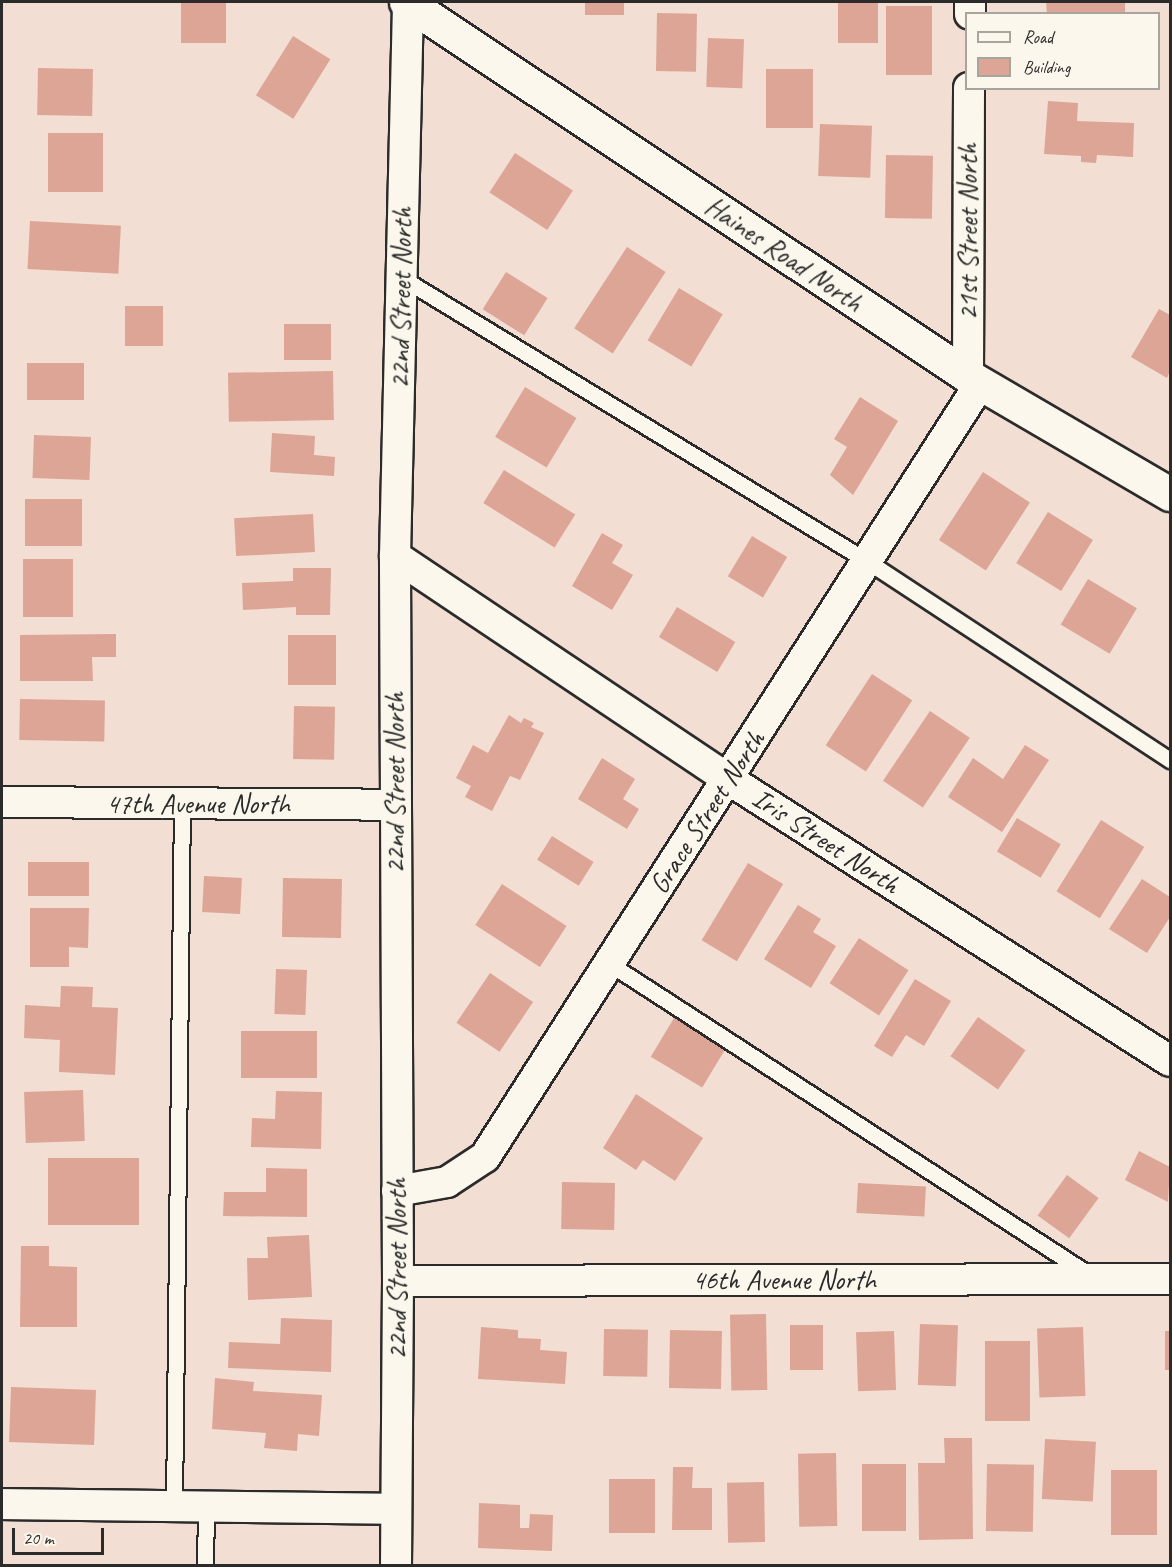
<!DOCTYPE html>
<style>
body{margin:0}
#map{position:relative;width:1172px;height:1567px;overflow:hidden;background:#f2ded2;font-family:Caveat,sans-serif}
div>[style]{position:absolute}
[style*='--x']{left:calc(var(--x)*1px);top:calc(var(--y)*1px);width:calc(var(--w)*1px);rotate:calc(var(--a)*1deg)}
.building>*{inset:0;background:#dda596;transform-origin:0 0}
.roads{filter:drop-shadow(2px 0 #2b2b2b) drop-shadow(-2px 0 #2b2b2b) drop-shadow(0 2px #2b2b2b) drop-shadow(0 -2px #2b2b2b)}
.service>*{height:15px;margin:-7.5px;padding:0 7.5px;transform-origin:7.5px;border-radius:7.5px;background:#fbf7ec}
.minor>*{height:30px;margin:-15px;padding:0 15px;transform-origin:15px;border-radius:15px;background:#fbf7ec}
.tertiary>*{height:33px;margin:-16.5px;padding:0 16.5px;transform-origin:16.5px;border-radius:16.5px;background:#fbf7ec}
span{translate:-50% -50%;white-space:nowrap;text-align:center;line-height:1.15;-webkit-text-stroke:4.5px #fbf7ec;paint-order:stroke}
.street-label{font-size:28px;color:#2b2b2b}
.frame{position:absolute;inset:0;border:3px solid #2b2b2b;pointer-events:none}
.legend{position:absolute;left:965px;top:12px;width:195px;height:78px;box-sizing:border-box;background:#fbf7ec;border:2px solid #a8a59f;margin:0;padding:8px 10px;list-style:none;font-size:18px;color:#2b2b2b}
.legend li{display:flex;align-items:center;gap:12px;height:30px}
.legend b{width:30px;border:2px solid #a8a59f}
.scale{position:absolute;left:12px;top:1528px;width:92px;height:27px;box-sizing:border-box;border:3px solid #2b2b2b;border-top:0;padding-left:8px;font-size:18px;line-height:21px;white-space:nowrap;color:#2b2b2b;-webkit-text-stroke:4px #fbf7ec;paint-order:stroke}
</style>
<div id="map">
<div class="building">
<i style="left:181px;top:2px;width:45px;height:41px"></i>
<i style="left:585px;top:2px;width:39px;height:13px"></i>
<i style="left:838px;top:2px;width:40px;height:41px"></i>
<i style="clip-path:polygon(1046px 2px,1125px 2px,1125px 12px,1047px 14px)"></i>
<i style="left:886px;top:6px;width:46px;height:69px"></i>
<i style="left:657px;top:13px;width:40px;height:58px;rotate:1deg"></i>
<i style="left:293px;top:36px;width:44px;height:70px;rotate:32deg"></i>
<i style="left:708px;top:38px;width:36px;height:49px;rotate:2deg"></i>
<i style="left:38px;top:68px;width:55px;height:47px;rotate:1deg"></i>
<i style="left:813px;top:69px;width:59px;height:47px;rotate:90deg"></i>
<i style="clip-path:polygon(1048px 101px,1078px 103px,1077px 121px,1134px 123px,1133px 157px,1097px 155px,1096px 163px,1081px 162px,1081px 156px,1044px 154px)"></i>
<i style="left:820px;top:124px;width:52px;height:52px;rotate:2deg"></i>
<i style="left:103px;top:133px;width:59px;height:55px;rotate:90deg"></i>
<i style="left:515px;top:153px;width:69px;height:47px;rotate:33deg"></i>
<i style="left:886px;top:155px;width:47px;height:63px;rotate:1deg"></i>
<i style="left:30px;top:221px;width:91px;height:48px;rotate:3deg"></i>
<i style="left:627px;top:247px;width:46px;height:97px;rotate:33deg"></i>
<i style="left:506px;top:272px;width:49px;height:44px;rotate:32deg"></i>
<i style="left:679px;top:288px;width:51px;height:61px;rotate:31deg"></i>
<i style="left:125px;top:306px;width:38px;height:40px"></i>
<i style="clip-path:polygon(1159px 309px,1170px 315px,1170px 371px,1167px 378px,1131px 357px)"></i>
<i style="left:284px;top:324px;width:47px;height:36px"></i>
<i style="left:27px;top:363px;width:57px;height:37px"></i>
<i style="left:333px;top:371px;width:49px;height:105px;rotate:89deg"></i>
<i style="left:525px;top:387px;width:60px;height:58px;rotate:31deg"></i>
<i style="clip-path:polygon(860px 397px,898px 421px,853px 495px,830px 475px,847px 447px,834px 439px)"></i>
<i style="clip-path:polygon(272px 433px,315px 436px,314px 455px,335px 457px,334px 476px,270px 472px)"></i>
<i style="left:34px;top:435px;width:57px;height:43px;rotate:2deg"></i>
<i style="left:504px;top:470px;width:84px;height:39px;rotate:32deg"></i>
<i style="left:983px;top:472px;width:56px;height:81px;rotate:33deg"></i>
<i style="left:25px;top:499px;width:57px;height:47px"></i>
<i style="left:1048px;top:512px;width:53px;height:60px;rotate:32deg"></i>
<i style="left:313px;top:514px;width:38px;height:79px;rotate:87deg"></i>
<i style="clip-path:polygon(602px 533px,623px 545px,612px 563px,633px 575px,612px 610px,572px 586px)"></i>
<i style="left:752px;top:536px;width:41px;height:47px;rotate:31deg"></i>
<i style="left:73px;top:559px;width:58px;height:50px;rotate:90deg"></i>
<i style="clip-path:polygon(293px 568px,331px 568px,330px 615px,296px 615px,296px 607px,243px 610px,242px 583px,293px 581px)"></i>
<i style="left:1088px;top:579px;width:57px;height:53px;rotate:31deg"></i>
<i style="left:677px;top:607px;width:68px;height:35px;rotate:31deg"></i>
<i style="clip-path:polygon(116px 634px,116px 657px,92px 657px,93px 681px,20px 681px,20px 635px)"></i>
<i style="left:288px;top:635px;width:48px;height:50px"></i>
<i style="left:872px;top:674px;width:48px;height:85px;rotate:33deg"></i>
<i style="left:20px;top:699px;width:85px;height:41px;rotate:1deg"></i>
<i style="left:294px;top:706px;width:41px;height:53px;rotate:1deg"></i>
<i style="left:930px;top:711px;width:48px;height:84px;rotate:34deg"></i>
<i style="clip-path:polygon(509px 715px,521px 723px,524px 718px,534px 723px,531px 727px,544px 733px,520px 780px,510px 776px,492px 811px,465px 797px,471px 786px,456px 778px,473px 745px,488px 753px)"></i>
<i style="clip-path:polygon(1025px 745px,1049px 760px,1002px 832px,948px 797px,973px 758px,1003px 779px)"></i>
<i style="clip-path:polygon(602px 758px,635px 779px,623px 799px,639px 809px,627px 829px,578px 799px)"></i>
<i style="left:1017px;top:818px;width:51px;height:39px;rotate:31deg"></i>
<i style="left:1101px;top:820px;width:51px;height:84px;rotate:32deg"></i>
<i style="left:552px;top:836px;width:49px;height:28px;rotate:32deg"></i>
<i style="left:28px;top:862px;width:61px;height:34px"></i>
<i style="left:748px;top:863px;width:41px;height:90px;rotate:31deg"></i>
<i style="left:204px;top:876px;width:38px;height:36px;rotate:3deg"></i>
<i style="left:283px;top:878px;width:59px;height:59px;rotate:1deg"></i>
<i style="clip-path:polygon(1142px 879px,1170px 897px,1170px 917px,1147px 953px,1109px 929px)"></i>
<i style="left:502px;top:884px;width:77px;height:49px;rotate:33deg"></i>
<i style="clip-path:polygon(798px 905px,821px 919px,813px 932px,836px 946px,811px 988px,764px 959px)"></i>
<i style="clip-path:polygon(30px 908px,89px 908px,88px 948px,69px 947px,69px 967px,30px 967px)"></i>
<i style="left:859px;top:938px;width:59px;height:54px;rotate:33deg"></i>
<i style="left:276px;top:969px;width:31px;height:45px;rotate:2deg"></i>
<i style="left:490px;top:973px;width:52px;height:60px;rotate:34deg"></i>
<i style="clip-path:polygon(915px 979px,951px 1001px,924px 1046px,906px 1035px,892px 1057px,874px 1046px)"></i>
<i style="clip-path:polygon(61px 986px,93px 987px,92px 1007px,118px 1008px,115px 1075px,59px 1072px,60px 1040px,24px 1038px,25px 1005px,60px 1007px)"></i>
<i style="left:677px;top:1013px;width:60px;height:51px;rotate:31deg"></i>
<i style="left:978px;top:1017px;width:58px;height:48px;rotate:35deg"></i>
<i style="left:241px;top:1031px;width:76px;height:47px"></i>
<i style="left:83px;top:1090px;width:51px;height:59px;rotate:88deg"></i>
<i style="clip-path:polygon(276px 1091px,322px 1092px,321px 1149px,251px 1147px,252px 1118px,275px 1119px)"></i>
<i style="clip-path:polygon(636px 1094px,703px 1138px,675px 1181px,643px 1160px,636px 1170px,603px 1148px)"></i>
<i style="clip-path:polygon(1139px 1151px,1170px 1167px,1168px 1202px,1125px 1180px)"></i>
<i style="left:48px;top:1158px;width:91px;height:67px"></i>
<i style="clip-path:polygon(266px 1168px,307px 1169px,307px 1217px,223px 1216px,224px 1192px,266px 1192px)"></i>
<i style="left:1067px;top:1175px;width:39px;height:50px;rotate:36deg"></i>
<i style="left:562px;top:1182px;width:53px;height:47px;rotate:1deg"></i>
<i style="left:858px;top:1183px;width:68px;height:30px;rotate:3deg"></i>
<i style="clip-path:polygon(309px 1235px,312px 1297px,248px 1300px,247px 1258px,268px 1258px,267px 1237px)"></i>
<i style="clip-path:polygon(21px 1246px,49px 1246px,49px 1266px,77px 1267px,77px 1327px,20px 1327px)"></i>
<i style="left:766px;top:1314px;width:76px;height:36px;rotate:89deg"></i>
<i style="clip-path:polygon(281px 1318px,332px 1320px,331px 1372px,228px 1368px,229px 1342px,280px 1344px)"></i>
<i style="left:920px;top:1324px;width:38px;height:61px;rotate:2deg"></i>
<i style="left:823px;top:1325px;width:45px;height:33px;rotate:90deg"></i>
<i style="clip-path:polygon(481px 1327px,518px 1330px,518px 1338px,541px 1339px,540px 1350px,567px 1352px,565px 1384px,478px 1379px)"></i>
<i style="left:1083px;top:1327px;width:69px;height:46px;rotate:88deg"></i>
<i style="left:604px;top:1329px;width:44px;height:47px;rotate:1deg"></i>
<i style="left:670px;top:1330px;width:52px;height:58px;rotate:1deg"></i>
<i style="left:894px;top:1331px;width:59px;height:38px;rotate:88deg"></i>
<i style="left:1165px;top:1331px;width:5px;height:39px"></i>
<i style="left:985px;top:1341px;width:45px;height:80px"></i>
<i style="clip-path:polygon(215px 1378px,254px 1382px,253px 1391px,322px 1395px,319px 1436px,298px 1434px,297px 1451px,264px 1448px,266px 1433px,212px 1429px)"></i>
<i style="left:11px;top:1387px;width:85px;height:55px;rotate:2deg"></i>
<i style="clip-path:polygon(944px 1438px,972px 1438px,973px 1539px,919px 1540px,918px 1463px,945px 1463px)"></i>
<i style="left:1045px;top:1439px;width:51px;height:60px;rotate:3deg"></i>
<i style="left:836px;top:1453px;width:73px;height:38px;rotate:89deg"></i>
<i style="left:862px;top:1464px;width:44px;height:67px"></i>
<i style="left:987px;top:1464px;width:47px;height:67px;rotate:1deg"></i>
<i style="clip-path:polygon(673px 1467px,693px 1467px,692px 1488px,712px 1488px,712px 1530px,672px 1530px)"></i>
<i style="left:1111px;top:1470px;width:46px;height:65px"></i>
<i style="left:609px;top:1479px;width:46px;height:54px"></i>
<i style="left:764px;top:1482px;width:60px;height:37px;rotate:89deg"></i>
<i style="clip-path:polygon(479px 1503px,520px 1505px,520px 1528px,529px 1528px,530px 1514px,553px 1515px,552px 1551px,478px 1548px)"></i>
</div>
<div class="roads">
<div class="service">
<i style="--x:402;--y:278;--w:544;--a:31.32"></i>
<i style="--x:867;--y:561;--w:363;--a:33.3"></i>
<i style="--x:610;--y:964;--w:572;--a:32.94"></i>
<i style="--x:174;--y:1506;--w:702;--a:-89.35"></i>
<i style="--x:205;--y:1566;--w:59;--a:-89"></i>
</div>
<div class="minor">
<i style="--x:970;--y:14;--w:12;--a:-90"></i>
<i style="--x:968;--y:376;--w:288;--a:-89.8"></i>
<i style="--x:395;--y:556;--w:401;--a:33.8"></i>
<i style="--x:728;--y:779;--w:524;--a:32.54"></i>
<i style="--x:2;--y:802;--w:393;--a:0.4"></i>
<i style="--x:397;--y:1191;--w:51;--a:-10.2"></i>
<i style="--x:447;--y:1182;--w:45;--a:-33.3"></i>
<i style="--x:485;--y:1157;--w:918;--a:-57.37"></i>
<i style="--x:398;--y:1281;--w:772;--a:-0.15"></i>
<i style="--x:2;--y:1504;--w:393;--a:0.7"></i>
<i style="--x:396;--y:1566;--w:285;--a:-89.6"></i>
<i style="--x:398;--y:1281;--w:725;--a:-90.24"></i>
<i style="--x:395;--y:556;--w:553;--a:-88.65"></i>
</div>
<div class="tertiary">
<i style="--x:406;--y:2;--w:675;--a:33.64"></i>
<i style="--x:968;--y:376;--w:234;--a:30.3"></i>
</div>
</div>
<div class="street-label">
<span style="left:968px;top:232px;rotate:-90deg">21st Street North</span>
<span style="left:784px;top:254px;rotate:34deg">Haines Road North</span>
<span style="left:401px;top:298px;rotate:-89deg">22nd Street North</span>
<span style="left:395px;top:783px;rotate:-90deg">22nd Street North</span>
<span style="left:198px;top:804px">47th Avenue North</span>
<span style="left:707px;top:812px;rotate:-57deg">Grace Street North</span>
<span style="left:826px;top:841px;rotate:33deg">Iris Street North</span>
<span style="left:397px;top:1269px;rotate:-90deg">22nd Street North</span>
<span style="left:784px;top:1280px">46th Avenue North</span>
</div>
<div class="frame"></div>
<ul class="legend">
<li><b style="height:8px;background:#fbf7ec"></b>Road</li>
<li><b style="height:16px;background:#dda596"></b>Building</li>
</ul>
<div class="scale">20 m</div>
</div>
